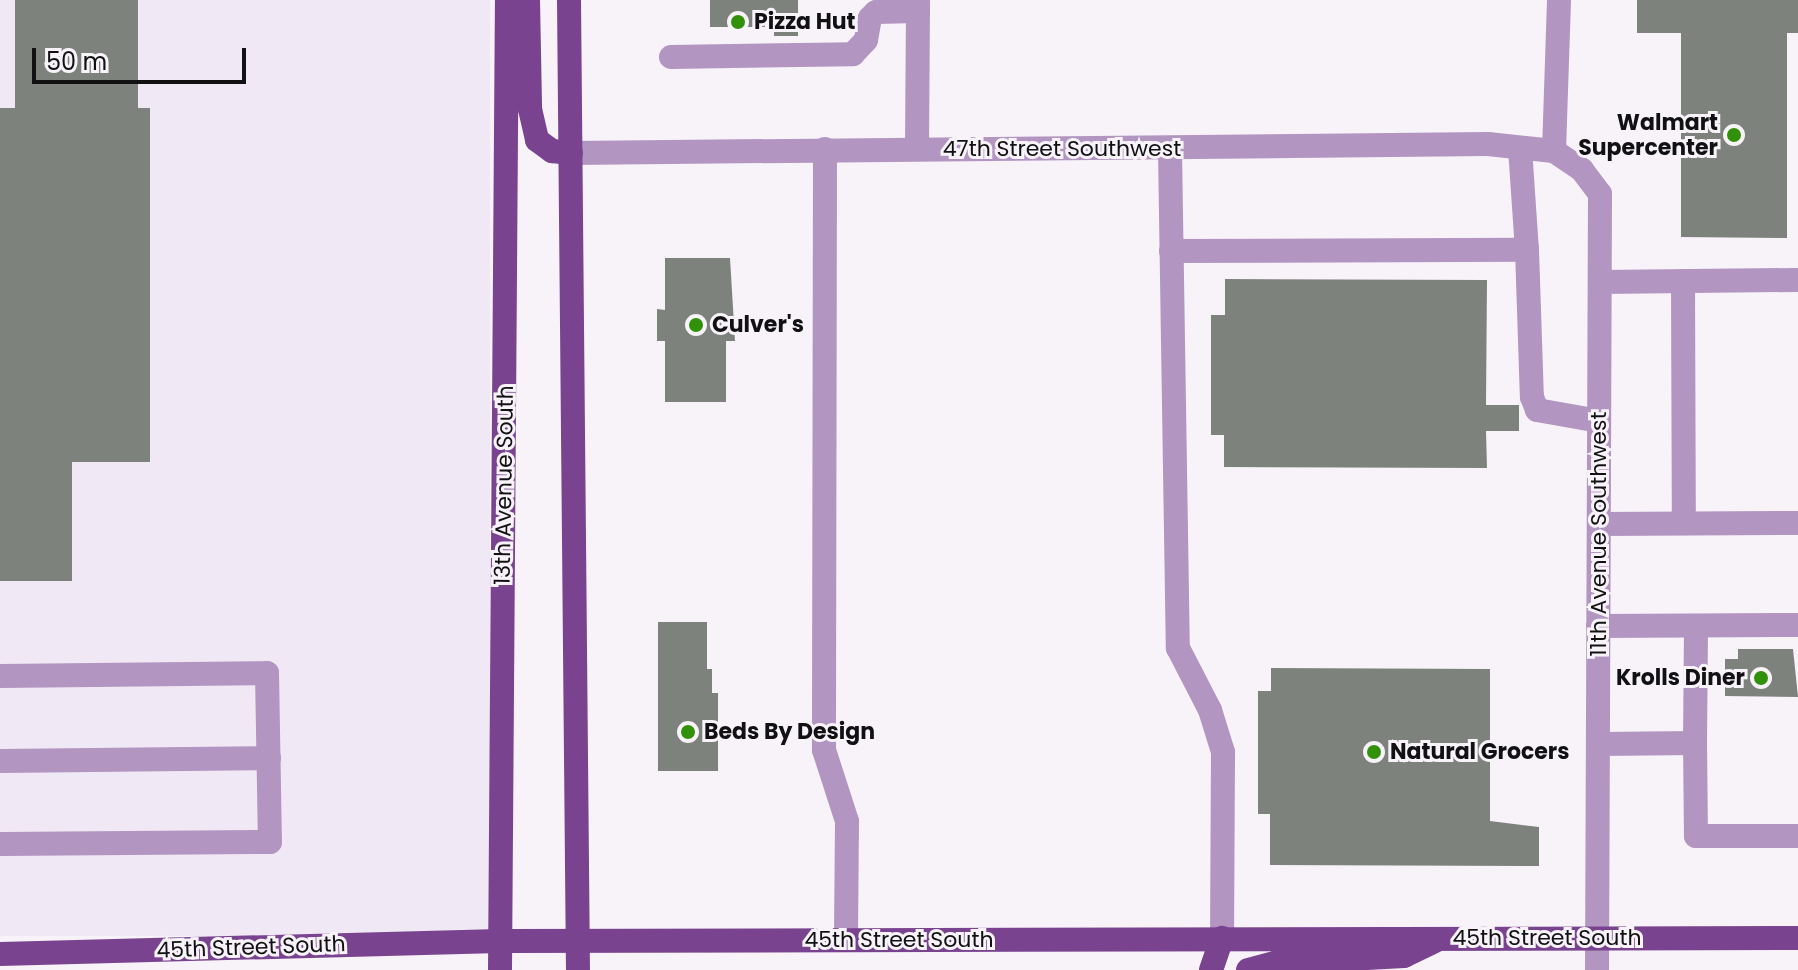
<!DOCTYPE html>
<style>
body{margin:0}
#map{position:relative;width:1798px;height:970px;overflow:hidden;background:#f7f3f9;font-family:Poppins,sans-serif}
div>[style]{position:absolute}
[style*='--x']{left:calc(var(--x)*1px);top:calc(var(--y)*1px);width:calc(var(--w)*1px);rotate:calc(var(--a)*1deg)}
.built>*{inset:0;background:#f1e8f5;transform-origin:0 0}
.building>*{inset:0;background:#7e827d}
.minor>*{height:24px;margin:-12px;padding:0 12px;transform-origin:12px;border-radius:12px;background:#b295c0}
.major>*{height:24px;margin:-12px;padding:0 12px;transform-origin:12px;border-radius:12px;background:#794390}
.dots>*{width:22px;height:22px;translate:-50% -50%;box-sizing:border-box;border:4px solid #f7f3f9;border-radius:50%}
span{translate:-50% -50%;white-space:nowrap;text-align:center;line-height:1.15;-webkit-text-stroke:6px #f7f3f9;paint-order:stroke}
.poi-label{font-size:22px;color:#111012;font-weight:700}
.left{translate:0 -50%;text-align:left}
.right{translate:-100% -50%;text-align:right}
.street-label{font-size:22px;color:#111012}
.scale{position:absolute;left:32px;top:48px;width:214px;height:36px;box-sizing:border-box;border:4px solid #111012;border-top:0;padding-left:10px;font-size:24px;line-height:28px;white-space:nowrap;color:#111012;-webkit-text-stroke:6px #f7f3f9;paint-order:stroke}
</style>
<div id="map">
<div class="built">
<i style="left:0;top:0;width:490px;height:936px"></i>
</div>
<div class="building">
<i style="clip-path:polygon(15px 0,138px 0,138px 108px,150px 108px,150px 462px,72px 462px,72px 581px,0 581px,0 108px,15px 108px)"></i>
<i style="clip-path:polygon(710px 0,798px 0,798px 36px,774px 36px,774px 17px,765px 17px,765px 27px,710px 27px)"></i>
<i style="clip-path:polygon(1637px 0,1798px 0,1798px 33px,1787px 33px,1787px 238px,1681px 237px,1681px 33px,1637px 33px)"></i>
<i style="clip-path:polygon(665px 258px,730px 258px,735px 341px,726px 341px,726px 402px,665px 402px,665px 341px,657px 341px,657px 309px,665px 310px)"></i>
<i style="clip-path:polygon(1225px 279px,1487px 280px,1486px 405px,1519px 405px,1519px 431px,1486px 431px,1487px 468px,1224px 467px,1224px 435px,1211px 435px,1211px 315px,1225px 315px)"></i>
<i style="clip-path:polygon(658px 622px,707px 622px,707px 669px,712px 669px,712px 693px,718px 693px,718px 771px,658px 771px)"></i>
<i style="clip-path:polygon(1738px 649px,1793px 649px,1798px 697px,1725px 696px,1725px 659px,1738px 659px)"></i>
<i style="clip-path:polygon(1271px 668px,1490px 669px,1490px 821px,1539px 827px,1539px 866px,1270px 865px,1270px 814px,1258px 814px,1258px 691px,1271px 691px)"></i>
</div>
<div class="minor">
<i style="--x:671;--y:57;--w:182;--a:-0.9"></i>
<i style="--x:853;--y:54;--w:19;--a:-47"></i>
<i style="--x:866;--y:40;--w:22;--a:-80"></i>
<i style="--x:870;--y:18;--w:8;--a:-45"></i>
<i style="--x:876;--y:12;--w:42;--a:-1.4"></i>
<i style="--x:1520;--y:148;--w:102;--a:86.1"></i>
<i style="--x:825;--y:149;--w:601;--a:90.1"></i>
<i style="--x:824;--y:750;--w:75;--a:72.1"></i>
<i style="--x:847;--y:821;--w:119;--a:90.5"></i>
<i style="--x:917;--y:149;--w:149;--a:-89.6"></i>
<i style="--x:1170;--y:150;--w:498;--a:89.1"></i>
<i style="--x:1178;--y:648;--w:70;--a:62.7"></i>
<i style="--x:1210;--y:710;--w:44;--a:72.8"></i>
<i style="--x:1223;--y:752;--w:186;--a:90.3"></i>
<i style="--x:1554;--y:151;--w:151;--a:-88.1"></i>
<i style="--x:571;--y:153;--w:917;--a:-0.56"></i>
<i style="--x:1488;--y:144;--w:66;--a:6.1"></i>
<i style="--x:1554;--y:151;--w:34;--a:34"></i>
<i style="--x:1582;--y:170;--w:30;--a:53"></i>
<i style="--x:1600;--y:194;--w:776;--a:90.22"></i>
<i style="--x:1171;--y:251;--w:356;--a:-0.2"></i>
<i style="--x:1527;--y:250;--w:147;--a:88.1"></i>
<i style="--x:1532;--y:397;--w:14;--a:69"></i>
<i style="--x:1537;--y:410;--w:63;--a:10.1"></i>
<i style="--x:1683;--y:281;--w:242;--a:89.8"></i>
<i style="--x:1600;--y:282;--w:198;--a:-0.6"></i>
<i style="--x:1599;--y:524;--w:199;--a:-0.3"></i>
<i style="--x:1598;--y:626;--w:200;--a:-0.3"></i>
<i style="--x:0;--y:676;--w:267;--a:-0.6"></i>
<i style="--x:267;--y:673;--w:169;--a:89"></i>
<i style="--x:270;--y:842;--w:270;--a:179.6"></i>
<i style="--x:1695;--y:743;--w:93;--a:89.4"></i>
<i style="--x:1696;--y:836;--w:102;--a:0"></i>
<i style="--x:1599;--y:744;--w:96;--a:-0.6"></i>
<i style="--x:1695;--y:743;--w:117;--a:-89.5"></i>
<i style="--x:0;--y:761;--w:269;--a:-0.6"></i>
</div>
<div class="major">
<i style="--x:528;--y:0;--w:109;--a:88.9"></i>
<i style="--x:530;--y:109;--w:32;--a:77"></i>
<i style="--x:537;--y:140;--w:19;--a:36"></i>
<i style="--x:552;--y:151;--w:19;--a:6"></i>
<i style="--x:569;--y:0;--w:970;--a:89.47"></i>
<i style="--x:0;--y:954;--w:500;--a:-1.49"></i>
<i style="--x:500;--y:941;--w:1298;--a:-0.13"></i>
<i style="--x:500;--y:970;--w:970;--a:-89.59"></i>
<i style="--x:1211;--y:970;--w:34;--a:-71"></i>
<i style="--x:1248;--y:970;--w:28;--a:-15"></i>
<i style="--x:1275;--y:963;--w:129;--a:-3.1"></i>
<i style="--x:1404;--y:956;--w:34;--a:-26"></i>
</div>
<div class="dots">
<i style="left:738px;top:22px;background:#32910b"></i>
<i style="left:1734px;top:135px;background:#32910b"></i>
<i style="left:696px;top:325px;background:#32910b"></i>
<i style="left:1761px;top:678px;background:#32910b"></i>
<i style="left:688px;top:732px;background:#32910b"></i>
<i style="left:1374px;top:752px;background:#32910b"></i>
</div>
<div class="poi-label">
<span class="left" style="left:754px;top:22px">Pizza Hut</span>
<span class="right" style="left:1718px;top:135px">Walmart<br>Supercenter</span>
<span class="left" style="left:712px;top:325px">Culver's</span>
<span class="right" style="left:1745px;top:678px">Krolls Diner</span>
<span class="left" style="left:704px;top:732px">Beds By Design</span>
<span class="left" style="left:1390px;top:752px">Natural Grocers</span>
</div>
<div class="street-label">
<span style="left:1062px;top:149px">47th Street Southwest</span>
<span style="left:504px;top:485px;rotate:-89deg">13th Avenue South</span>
<span style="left:1599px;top:534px;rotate:-90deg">11th Avenue Southwest</span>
<span style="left:1547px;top:938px">45th Street South</span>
<span style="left:899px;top:940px">45th Street South</span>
<span style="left:251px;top:947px;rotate:-2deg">45th Street South</span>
</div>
<div class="scale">50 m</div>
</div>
